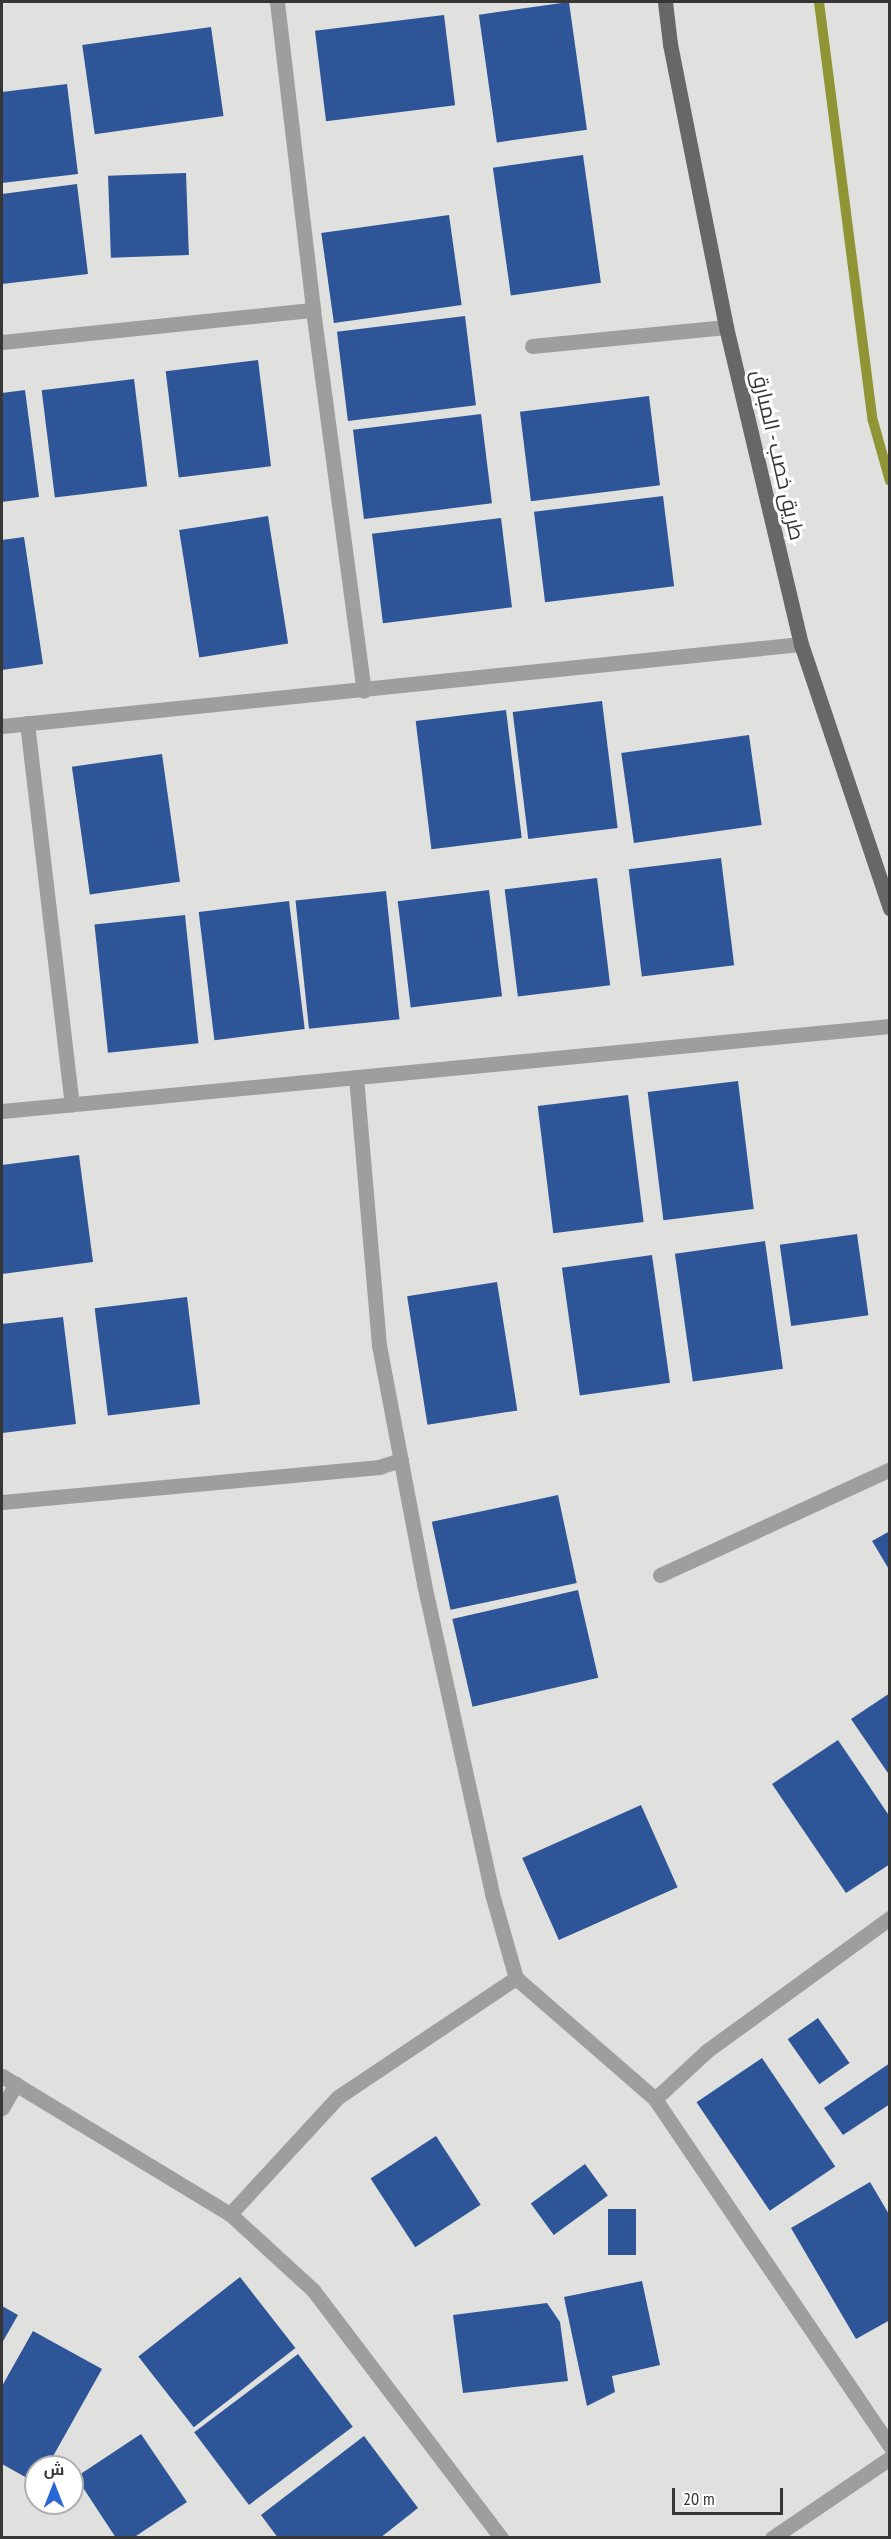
<!DOCTYPE html>
<meta charset="utf-8">
<style>
body{margin:0}
#map{position:relative;width:891px;height:2539px;overflow:hidden;background:#e0e1de;font-family:"PT Sans Narrow",Cairo,sans-serif}
div>[style]{position:absolute}
[style*='--x']{left:calc(var(--x)*1px);top:calc(var(--y)*1px);width:calc(var(--w)*1px);rotate:calc(var(--a)*1deg)}
.stream>*{height:10px;margin:-5px;padding:0 5px;transform-origin:5px;border-radius:5px;background:#8f9535}
.building>*{inset:0;background:#2d5597;transform-origin:0 0}
.minor>*{height:15px;margin:-7.5px;padding:0 7.5px;transform-origin:7.5px;border-radius:7.5px;background:#9e9e9d}
.major>*{height:15px;margin:-7.5px;padding:0 7.5px;transform-origin:7.5px;border-radius:7.5px;background:#676765}
span{translate:-50% -50%;white-space:nowrap;text-align:center;line-height:1.15;-webkit-text-stroke:6px #fffffe;paint-order:stroke}
.street-label{font-size:21px;color:#363635}
.frame{position:absolute;inset:0;border:3px solid #363635;pointer-events:none}
.north{position:absolute;left:24px;top:2455px;width:60px;height:60px;box-sizing:border-box;background:#fffffe;border:2px solid #afafae;border-radius:50%;rotate:0deg;font-size:16px;font-weight:700;line-height:24px;text-align:center;color:#363635}
.north::after{content:'';display:block;margin:auto;width:21px;height:27px;background:#2667d4;clip-path:polygon(50% 0,100% 100%,50% 72%,0 100%)}
.scale{position:absolute;left:672px;top:2488px;width:111px;height:27px;box-sizing:border-box;border:3px solid #363635;border-top:0;padding-left:8px;font-size:18px;line-height:21px;white-space:nowrap;color:#363635;-webkit-text-stroke:4px #fffffe;paint-order:stroke}
</style>
<div id="map">
<div class="stream">
<i style="--x:819;--y:2;--w:422;--a:82.7"></i>
<i style="--x:873;--y:421;--w:62;--a:74.2"></i>
</div>
<div class="building">
<i style="left:569px;top:2px;width:129px;height:91px;rotate:82deg"></i>
<i style="left:444px;top:15px;width:91px;height:130px;rotate:83deg"></i>
<i style="left:211px;top:27px;width:90px;height:130px;rotate:82deg"></i>
<i style="clip-path:polygon(67px 84px,78px 174px,2px 183px,2px 92px)"></i>
<i style="left:583px;top:155px;width:129px;height:91px;rotate:82deg"></i>
<i style="left:186px;top:173px;width:82px;height:78px;rotate:88deg"></i>
<i style="clip-path:polygon(77px 184px,88px 274px,2px 284px,2px 194px)"></i>
<i style="left:449px;top:215px;width:91px;height:129px;rotate:82deg"></i>
<i style="left:465px;top:316px;width:90px;height:129px;rotate:83deg"></i>
<i style="left:258px;top:360px;width:107px;height:93px;rotate:83deg"></i>
<i style="left:134px;top:379px;width:108px;height:93px;rotate:83deg"></i>
<i style="clip-path:polygon(25px 390px,39px 497px,2px 502px,2px 393px)"></i>
<i style="left:649px;top:396px;width:90px;height:130px;rotate:83deg"></i>
<i style="left:481px;top:414px;width:90px;height:129px;rotate:83deg"></i>
<i style="left:663px;top:496px;width:91px;height:130px;rotate:83deg"></i>
<i style="left:268px;top:516px;width:129px;height:90px;rotate:81deg"></i>
<i style="left:501px;top:518px;width:90px;height:130px;rotate:83deg"></i>
<i style="clip-path:polygon(24px 537px,43px 664px,2px 670px,2px 540px)"></i>
<i style="left:602px;top:701px;width:128px;height:90px;rotate:83deg"></i>
<i style="left:506px;top:710px;width:129px;height:91px;rotate:83deg"></i>
<i style="left:749px;top:735px;width:91px;height:129px;rotate:82deg"></i>
<i style="left:162px;top:754px;width:129px;height:91px;rotate:82deg"></i>
<i style="left:721px;top:858px;width:108px;height:93px;rotate:83deg"></i>
<i style="left:597px;top:878px;width:108px;height:93px;rotate:83deg"></i>
<i style="left:489px;top:890px;width:107px;height:92px;rotate:83deg"></i>
<i style="left:386px;top:891px;width:129px;height:91px;rotate:84deg"></i>
<i style="left:289px;top:901px;width:129px;height:91px;rotate:83deg"></i>
<i style="left:185px;top:915px;width:129px;height:91px;rotate:84deg"></i>
<i style="left:738px;top:1081px;width:129px;height:91px;rotate:83deg"></i>
<i style="left:628px;top:1095px;width:128px;height:91px;rotate:83deg"></i>
<i style="clip-path:polygon(79px 1155px,93px 1262px,2px 1274px,2px 1165px)"></i>
<i style="left:857px;top:1234px;width:82px;height:78px;rotate:82deg"></i>
<i style="left:765px;top:1241px;width:129px;height:91px;rotate:82deg"></i>
<i style="left:652px;top:1255px;width:129px;height:91px;rotate:82deg"></i>
<i style="left:497px;top:1282px;width:130px;height:91px;rotate:81deg"></i>
<i style="left:187px;top:1297px;width:108px;height:93px;rotate:83deg"></i>
<i style="clip-path:polygon(63px 1317px,76px 1424px,2px 1433px,2px 1324px)"></i>
<i style="left:558px;top:1495px;width:90px;height:129px;rotate:78deg"></i>
<i style="clip-path:polygon(890px 1531px,890px 1571px,872px 1541px)"></i>
<i style="left:578px;top:1590px;width:90px;height:129px;rotate:77deg"></i>
<i style="clip-path:polygon(890px 1693px,890px 1776px,851px 1719px)"></i>
<i style="clip-path:polygon(838px 1740px,890px 1817px,890px 1864px,846px 1893px,772px 1784px)"></i>
<i style="left:641px;top:1805px;width:90px;height:130px;rotate:66deg"></i>
<i style="left:818px;top:2018px;width:55px;height:37px;rotate:55deg"></i>
<i style="left:762px;top:2058px;width:131px;height:79px;rotate:56deg"></i>
<i style="clip-path:polygon(890px 2063px,890px 2104px,843px 2135px,824px 2108px)"></i>
<i style="left:436px;top:2136px;width:82px;height:78px;rotate:57deg"></i>
<i style="left:585px;top:2164px;width:39px;height:67px;rotate:54deg"></i>
<i style="clip-path:polygon(870px 2182px,890px 2216px,890px 2320px,856px 2339px,791px 2228px)"></i>
<i style="left:608px;top:2209px;width:28px;height:46px"></i>
<i style="left:240px;top:2277px;width:90px;height:129px;rotate:52deg"></i>
<i style="clip-path:polygon(642px 2281px,660px 2365px,612px 2376px,615px 2392px,587px 2406px,564px 2297px)"></i>
<i style="clip-path:polygon(547px 2303px,560px 2322px,568px 2381px,463px 2393px,453px 2315px)"></i>
<i style="clip-path:polygon(2px 2306px,18px 2315px,2px 2343px)"></i>
<i style="clip-path:polygon(33px 2331px,102px 2369px,47px 2467px,36px 2467px,36px 2483px,2px 2464px,2px 2386px)"></i>
<i style="left:298px;top:2354px;width:91px;height:130px;rotate:53deg"></i>
<i style="clip-path:polygon(141px 2434px,187px 2502px,133px 2538px,116px 2538px,76px 2477px)"></i>
<i style="clip-path:polygon(364px 2436px,418px 2508px,380px 2538px,278px 2538px,261px 2515px)"></i>
</div>
<div class="minor">
<i style="--x:277;--y:2;--w:310;--a:83.3"></i>
<i style="--x:313;--y:310;--w:384;--a:82.4"></i>
<i style="--x:2;--y:342;--w:313;--a:-5.9"></i>
<i style="--x:532;--y:346;--w:195;--a:-5.6"></i>
<i style="--x:27;--y:723;--w:384;--a:83.3"></i>
<i style="--x:2;--y:726;--w:803;--a:-5.86"></i>
<i style="--x:356;--y:1077;--w:269;--a:85.1"></i>
<i style="--x:379;--y:1345;--w:243;--a:79.3"></i>
<i style="--x:424;--y:1584;--w:317;--a:77.6"></i>
<i style="--x:492;--y:1894;--w:87;--a:74.1"></i>
<i style="--x:516;--y:1978;--w:184;--a:41"></i>
<i style="--x:655;--y:2099;--w:419;--a:55.9"></i>
<i style="--x:2;--y:1111;--w:892;--a:-5.47"></i>
<i style="--x:2;--y:1502;--w:379;--a:-5.3"></i>
<i style="--x:379;--y:1467;--w:23;--a:-18"></i>
<i style="--x:660;--y:1575;--w:253;--a:-24.7"></i>
<i style="--x:2;--y:2076;--w:267;--a:31.2"></i>
<i style="--x:230;--y:2214;--w:113;--a:42.5"></i>
<i style="--x:313;--y:2290;--w:311;--a:52.8"></i>
<i style="--x:655;--y:2099;--w:72;--a:-42.8"></i>
<i style="--x:708;--y:2050;--w:225;--a:-36"></i>
<i style="--x:2;--y:2108;--w:28;--a:-60"></i>
<i style="--x:230;--y:2214;--w:159;--a:-47.3"></i>
<i style="--x:338;--y:2097;--w:214;--a:-33.8"></i>
<i style="--x:772;--y:2538;--w:143;--a:-34.1"></i>
</div>
<div class="major">
<i style="--x:665;--y:2;--w:42;--a:83.2"></i>
<i style="--x:670;--y:44;--w:288;--a:78.8"></i>
<i style="--x:726;--y:327;--w:326;--a:76.7"></i>
<i style="--x:801;--y:644;--w:279;--a:71.4"></i>
</div>
<div class="street-label">
<span style="left:778px;top:455px;rotate:77deg">طريق خصب - المبارق</span>
</div>
<div class="frame"></div>
<div class="north">ش</div>
<div class="scale">20 m</div>
</div>
